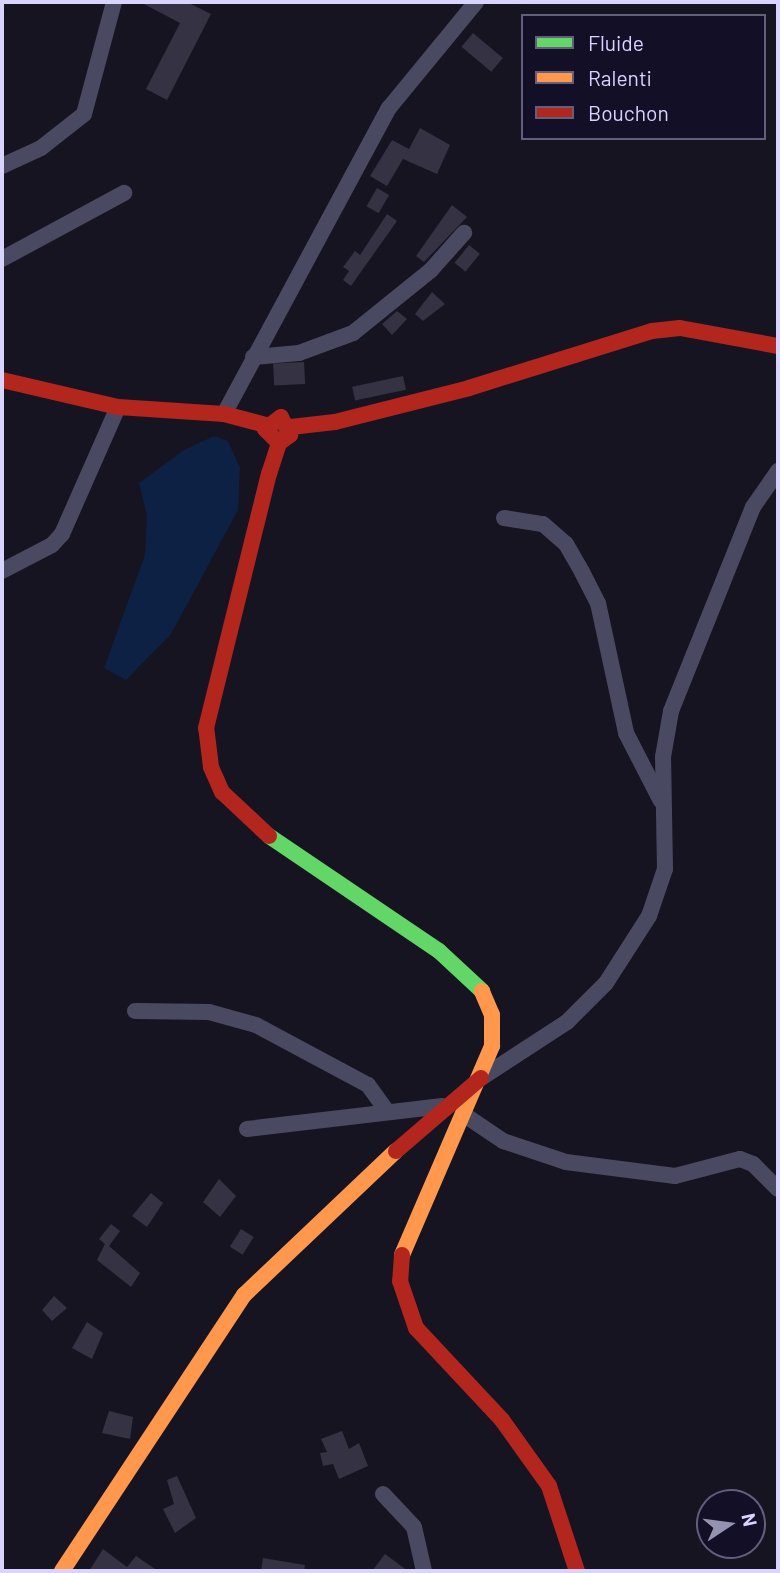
<!DOCTYPE html>
<style>
body{margin:0}
#map{position:relative;width:780px;height:1573px;overflow:hidden;background:#161421;font-family:Barlow,sans-serif}
div>[style]{position:absolute}
[style*='--x']{left:calc(var(--x)*1px);top:calc(var(--y)*1px);width:calc(var(--w)*1px);rotate:calc(var(--a)*1deg)}
.water>*{inset:0;background:#0d2144}
.building>*{inset:0;background:#343243;transform-origin:0 0}
.street>*{height:16px;margin:-8px;padding:0 8px;transform-origin:8px;border-radius:8px;background:#4a4962}
.fast>*{height:16px;margin:-8px;padding:0 8px;transform-origin:8px;border-radius:8px;background:#63d668}
.slow>*{height:16px;margin:-8px;padding:0 8px;transform-origin:8px;border-radius:8px;background:#ff974d}
.jam>*{height:16px;margin:-8px;padding:0 8px;transform-origin:8px;border-radius:8px;background:#b3261e}
span{translate:-50% -50%;white-space:nowrap;text-align:center;line-height:1.15;-webkit-text-stroke:5px #130f26;paint-order:stroke}
.frame{position:absolute;inset:0;border:4px solid #d9d4ff;pointer-events:none}
.legend{position:absolute;left:521px;top:14px;width:245px;height:126px;box-sizing:border-box;background:#130f26;border:2px solid #625e7d;margin:0;padding:9px 12px;list-style:none;font-size:21px;color:#d9d4ff}
.legend li{display:flex;align-items:center;gap:14px;height:35px}
.legend b{width:35px;border:2px solid #625e7d}
.north{position:absolute;left:696px;top:1489px;width:70px;height:70px;box-sizing:border-box;background:#130f26;border:2px solid #625e7d;border-radius:50%;rotate:77deg;font-size:19px;font-weight:700;line-height:28px;text-align:center;color:#d9d4ff}
.north::after{content:'';display:block;margin:auto;width:24px;height:32px;background:#9591b1;clip-path:polygon(50% 0,100% 100%,50% 72%,0 100%)}
</style>
<div id="map">
<div class="water">
<i style="clip-path:polygon(214px 436px,228px 441px,240px 468px,238px 510px,171px 634px,126px 680px,104px 668px,145px 555px,147px 516px,139px 483px,184px 450px)"></i>
</div>
<div class="building">
<i style="clip-path:polygon(140px 2px,187px 2px,211px 14px,167px 100px,146px 89px,180px 23px)"></i>
<i style="left:473px;top:33px;width:39px;height:18px;rotate:40deg"></i>
<i style="clip-path:polygon(420px 128px,450px 145px,437px 174px,403px 159px,387px 186px,370px 176px,392px 140px,409px 149px)"></i>
<i style="left:377px;top:188px;width:14px;height:21px;rotate:30deg"></i>
<i style="clip-path:polygon(452px 205px,467px 217px,424px 262px,416px 256px)"></i>
<i style="clip-path:polygon(387px 214px,397px 221px,351px 286px,343px 280px,349px 271px,343px 267px,355px 251px,360px 255px)"></i>
<i style="left:469px;top:245px;width:14px;height:23px;rotate:39deg"></i>
<i style="clip-path:polygon(432px 292px,445px 304px,423px 321px,415px 314px)"></i>
<i style="clip-path:polygon(397px 311px,407px 319px,392px 335px,382px 324px)"></i>
<i style="left:304px;top:362px;width:22px;height:31px;rotate:87deg"></i>
<i style="left:403px;top:376px;width:14px;height:52px;rotate:78deg"></i>
<i style="clip-path:polygon(219px 1179px,236px 1196px,220px 1217px,203px 1202px)"></i>
<i style="clip-path:polygon(151px 1193px,163px 1203px,147px 1227px,132px 1216px)"></i>
<i style="clip-path:polygon(111px 1224px,120px 1231px,109px 1246px,140px 1273px,131px 1287px,97px 1260px,105px 1244px,99px 1239px)"></i>
<i style="left:241px;top:1229px;width:15px;height:21px;rotate:32deg"></i>
<i style="clip-path:polygon(54px 1296px,67px 1308px,52px 1321px,42px 1310px)"></i>
<i style="clip-path:polygon(87px 1322px,103px 1333px,92px 1359px,72px 1348px)"></i>
<i style="clip-path:polygon(109px 1411px,133px 1417px,130px 1439px,102px 1433px)"></i>
<i style="clip-path:polygon(342px 1431px,349px 1449px,359px 1443px,368px 1466px,339px 1479px,333px 1464px,323px 1466px,320px 1453px,327px 1452px,321px 1439px)"></i>
<i style="clip-path:polygon(177px 1476px,196px 1518px,175px 1533px,163px 1509px,174px 1504px,167px 1480px)"></i>
<i style="clip-path:polygon(103px 1549px,127px 1567px,136px 1556px,158px 1571px,89px 1571px)"></i>
<i style="clip-path:polygon(385px 1554px,408px 1571px,372px 1571px)"></i>
<i style="clip-path:polygon(263px 1558px,305px 1565px,304px 1571px,261px 1571px)"></i>
</div>
<div class="street">
<i style="--x:2;--y:166;--w:43;--a:-24.8"></i>
<i style="--x:41;--y:148;--w:55;--a:-38.3"></i>
<i style="--x:84;--y:114;--w:116;--a:-75"></i>
<i style="--x:2;--y:259;--w:139;--a:-28.4"></i>
<i style="--x:253;--y:357;--w:46;--a:-5"></i>
<i style="--x:299;--y:353;--w:58;--a:-20.3"></i>
<i style="--x:353;--y:333;--w:100;--a:-38.9"></i>
<i style="--x:431;--y:270;--w:50;--a:-48.3"></i>
<i style="--x:224;--y:414;--w:348;--a:-61.7"></i>
<i style="--x:389;--y:108;--w:137;--a:-50.6"></i>
<i style="--x:504;--y:518;--w:39;--a:9"></i>
<i style="--x:543;--y:524;--w:30;--a:41"></i>
<i style="--x:566;--y:544;--w:32;--a:60"></i>
<i style="--x:582;--y:572;--w:35;--a:63"></i>
<i style="--x:598;--y:603;--w:133;--a:77.8"></i>
<i style="--x:626;--y:733;--w:76;--a:62.8"></i>
<i style="--x:2;--y:571;--w:56;--a:-27.5"></i>
<i style="--x:52;--y:545;--w:15;--a:-48"></i>
<i style="--x:62;--y:534;--w:139;--a:-66.2"></i>
<i style="--x:135;--y:1011;--w:74;--a:0.8"></i>
<i style="--x:209;--y:1012;--w:49;--a:15.5"></i>
<i style="--x:256;--y:1025;--w:127;--a:28.2"></i>
<i style="--x:368;--y:1085;--w:31;--a:54"></i>
<i style="--x:481;--y:1078;--w:103;--a:-33.1"></i>
<i style="--x:567;--y:1022;--w:55;--a:-45"></i>
<i style="--x:606;--y:983;--w:80;--a:-57.3"></i>
<i style="--x:649;--y:916;--w:50;--a:-71.2"></i>
<i style="--x:665;--y:869;--w:112;--a:-91"></i>
<i style="--x:663;--y:757;--w:47;--a:-80.1"></i>
<i style="--x:671;--y:711;--w:220;--a:-68.1"></i>
<i style="--x:753;--y:507;--w:44;--a:-55.2"></i>
<i style="--x:466;--y:1116;--w:45;--a:34"></i>
<i style="--x:503;--y:1141;--w:66;--a:18.4"></i>
<i style="--x:566;--y:1162;--w:110;--a:7.3"></i>
<i style="--x:675;--y:1176;--w:67;--a:-14.7"></i>
<i style="--x:740;--y:1159;--w:14;--a:21"></i>
<i style="--x:753;--y:1164;--w:35;--a:45"></i>
<i style="--x:247;--y:1129;--w:197;--a:-6.7"></i>
<i style="--x:383;--y:1494;--w:45;--a:46.8"></i>
<i style="--x:414;--y:1527;--w:45;--a:77.2"></i>
</div>
<div class="fast">
<i style="--x:269;--y:836;--w:205;--a:34.1"></i>
<i style="--x:439;--y:951;--w:59;--a:42.9"></i>
</div>
<div class="slow">
<i style="--x:402;--y:1255;--w:228;--a:-66.7"></i>
<i style="--x:492;--y:1046;--w:31;--a:-90"></i>
<i style="--x:492;--y:1015;--w:26;--a:-113"></i>
<i style="--x:62;--y:1571;--w:331;--a:-56.6"></i>
<i style="--x:244;--y:1295;--w:209;--a:-43.5"></i>
</div>
<div class="jam">
<i style="--x:2;--y:380;--w:119;--a:13.1"></i>
<i style="--x:118;--y:407;--w:106;--a:3.8"></i>
<i style="--x:224;--y:414;--w:43;--a:14.7"></i>
<i style="--x:291;--y:427;--w:44;--a:-6.5"></i>
<i style="--x:335;--y:422;--w:138;--a:-14.2"></i>
<i style="--x:469;--y:388;--w:192;--a:-17.3"></i>
<i style="--x:652;--y:331;--w:28;--a:-6"></i>
<i style="--x:680;--y:328;--w:100;--a:10.4"></i>
<i style="--x:269;--y:836;--w:64;--a:-136.9"></i>
<i style="--x:222;--y:792;--w:27;--a:-114"></i>
<i style="--x:211;--y:767;--w:39;--a:-97"></i>
<i style="--x:206;--y:728;--w:262;--a:-76.1"></i>
<i style="--x:269;--y:474;--w:33;--a:-72"></i>
<i style="--x:279;--y:443;--w:14;--a:-36"></i>
<i style="--x:290;--y:435;--w:20;--a:-117"></i>
<i style="--x:281;--y:417;--w:20;--a:143"></i>
<i style="--x:265;--y:429;--w:20;--a:45"></i>
<i style="--x:396;--y:1151;--w:112;--a:-40.7"></i>
<i style="--x:402;--y:1255;--w:26;--a:94"></i>
<i style="--x:400;--y:1281;--w:50;--a:71.2"></i>
<i style="--x:416;--y:1328;--w:126;--a:46.9"></i>
<i style="--x:502;--y:1420;--w:81;--a:54.5"></i>
<i style="--x:549;--y:1486;--w:89;--a:71.8"></i>
</div>
<div class="frame"></div>
<ul class="legend">
<li><b style="height:9px;background:#63d668"></b>Fluide</li>
<li><b style="height:9px;background:#ff974d"></b>Ralenti</li>
<li><b style="height:9px;background:#b3261e"></b>Bouchon</li>
</ul>
<div class="north">N</div>
</div>
